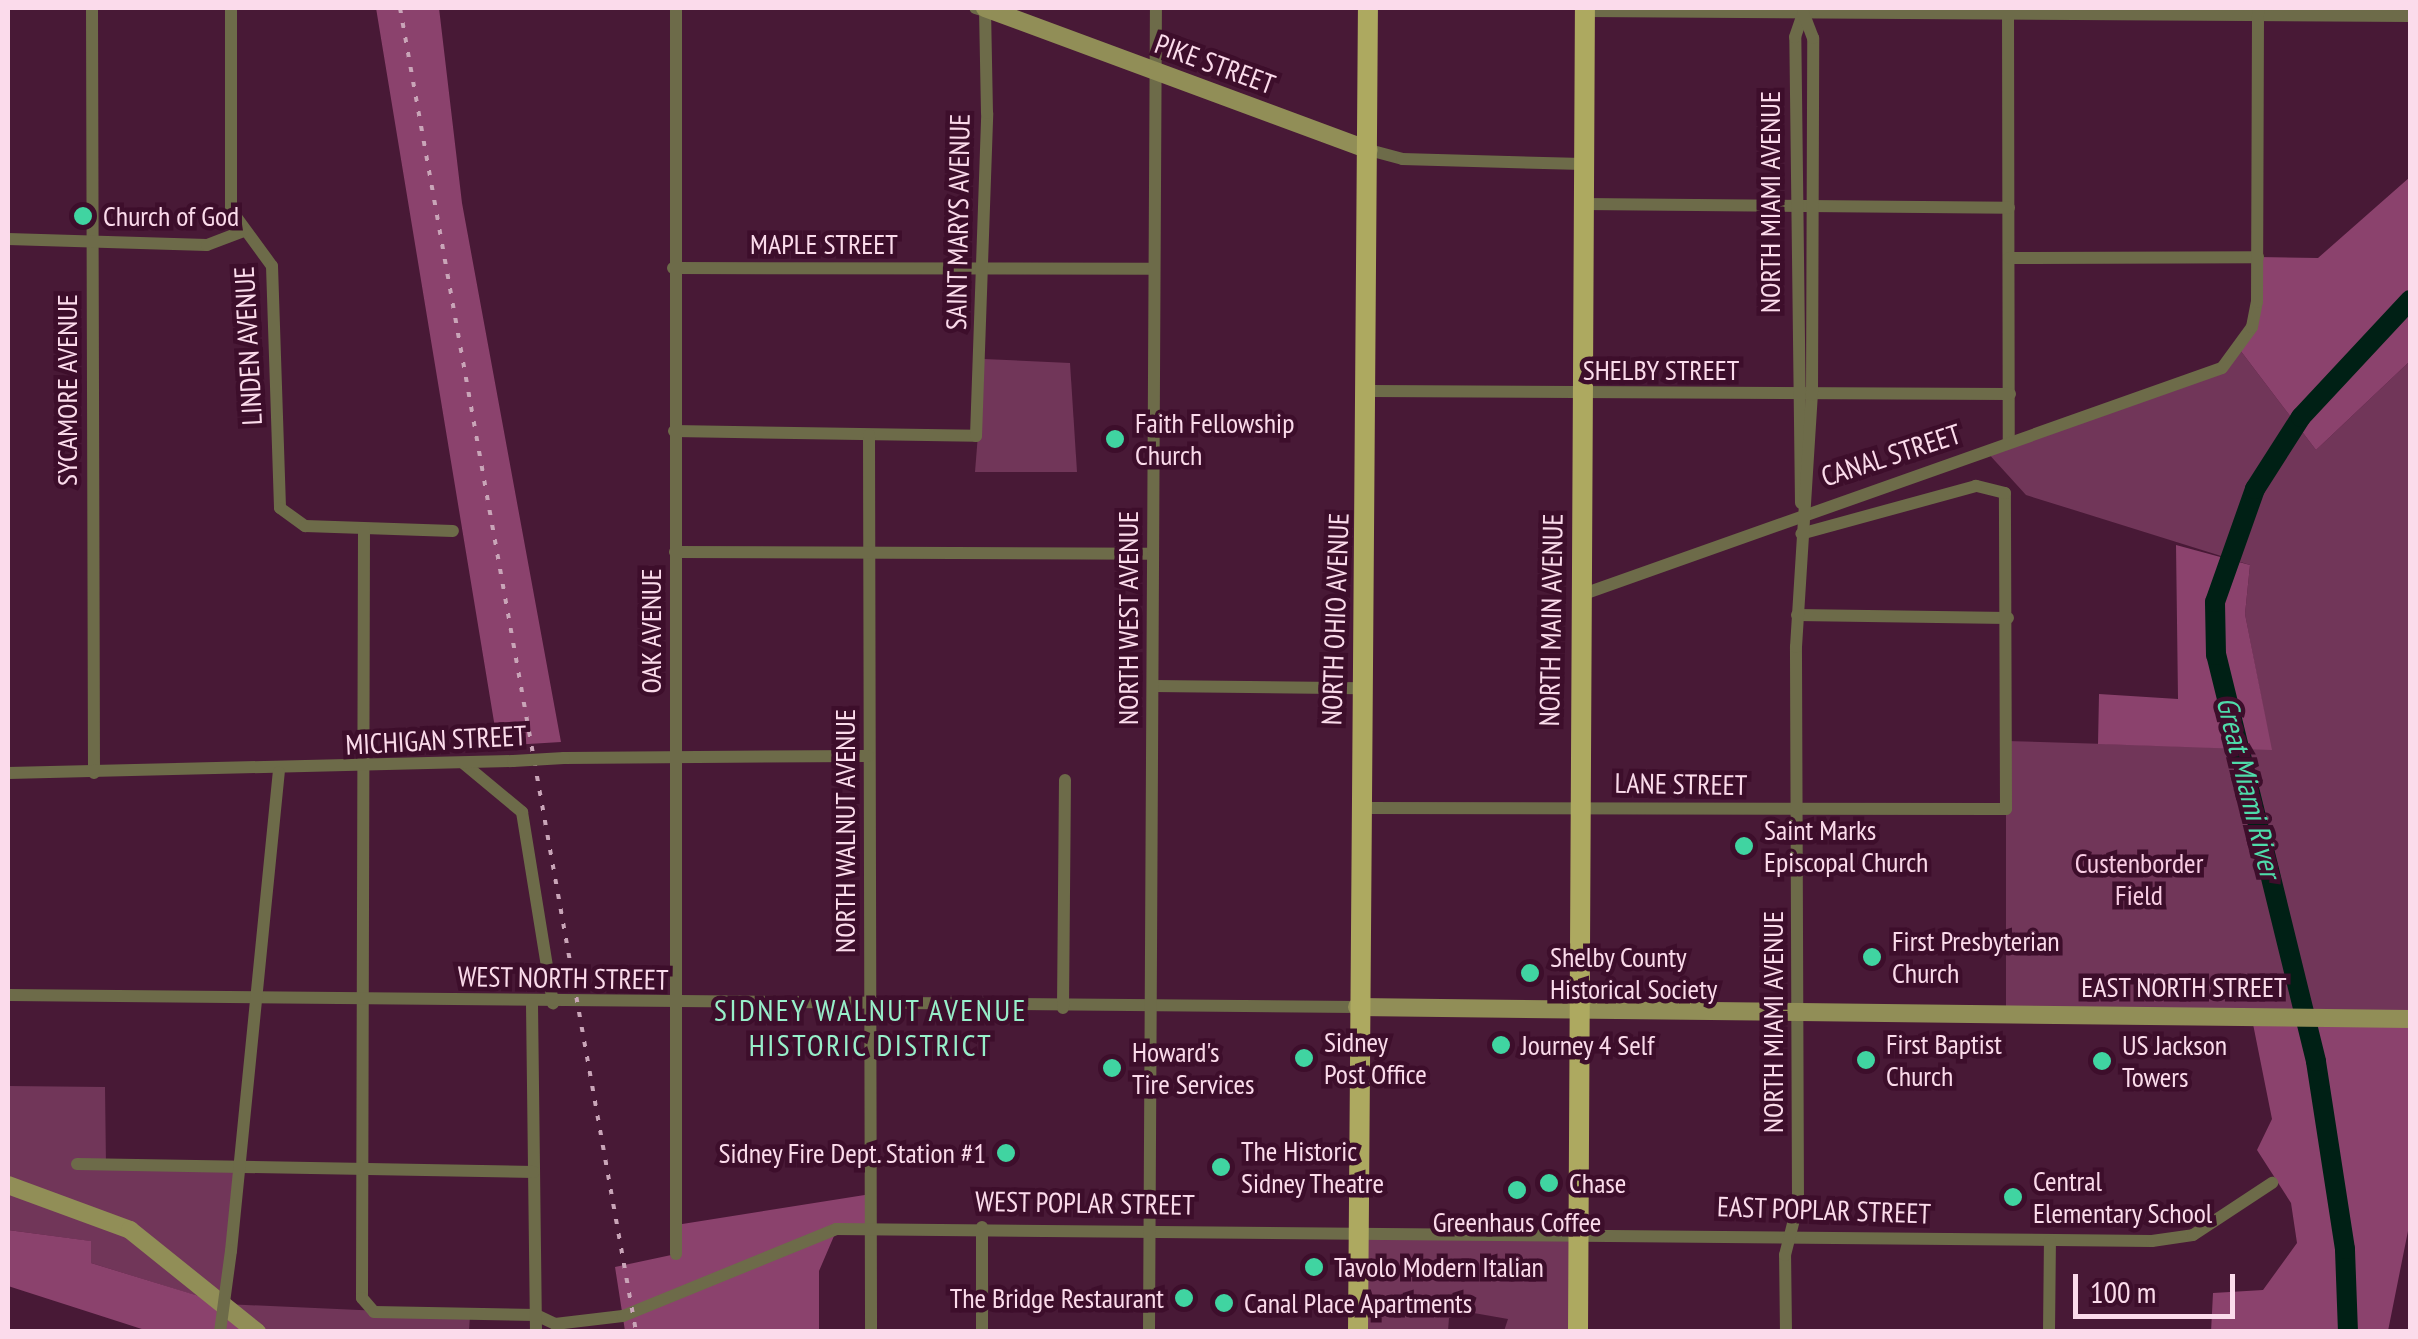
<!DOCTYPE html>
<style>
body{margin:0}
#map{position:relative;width:2418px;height:1339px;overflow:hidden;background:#481936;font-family:"PT Sans Narrow",sans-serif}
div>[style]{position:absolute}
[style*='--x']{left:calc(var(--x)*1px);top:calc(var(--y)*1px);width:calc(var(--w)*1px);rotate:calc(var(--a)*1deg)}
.green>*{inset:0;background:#713659}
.forest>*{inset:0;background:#8b426d}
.river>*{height:20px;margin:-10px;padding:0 10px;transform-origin:10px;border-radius:10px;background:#002015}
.street>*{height:12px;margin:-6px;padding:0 6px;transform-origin:6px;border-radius:6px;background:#6d6b49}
.secondary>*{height:18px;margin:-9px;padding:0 9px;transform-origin:9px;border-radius:9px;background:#918e57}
.primary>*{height:20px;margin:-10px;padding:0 10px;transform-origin:10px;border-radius:10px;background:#ada960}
.rail>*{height:4px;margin-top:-2px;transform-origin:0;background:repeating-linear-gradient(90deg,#c9a5b8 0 5px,transparent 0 15px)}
.street-bridge>*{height:12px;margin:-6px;padding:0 6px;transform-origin:6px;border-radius:6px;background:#6d6b49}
.dots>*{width:28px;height:28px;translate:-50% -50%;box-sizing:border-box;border:5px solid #3d0e2b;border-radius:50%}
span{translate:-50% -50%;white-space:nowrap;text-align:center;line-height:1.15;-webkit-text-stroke:9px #3d0e2b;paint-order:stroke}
.street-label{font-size:28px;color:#fbdbeb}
.poi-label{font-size:28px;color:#fbdbeb}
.left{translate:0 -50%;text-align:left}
.right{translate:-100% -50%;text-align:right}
.park-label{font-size:28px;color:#f8cce3}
.water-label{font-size:30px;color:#4fdcaa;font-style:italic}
.neighbourhood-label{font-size:30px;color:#97efca;letter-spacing:2.5px}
.frame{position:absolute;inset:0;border:10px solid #fbdbeb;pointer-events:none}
.scale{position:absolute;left:2073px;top:1274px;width:162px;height:45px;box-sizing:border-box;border:5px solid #fbdbeb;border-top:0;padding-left:12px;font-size:30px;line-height:35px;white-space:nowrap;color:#fbdbeb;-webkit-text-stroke:8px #3d0e2b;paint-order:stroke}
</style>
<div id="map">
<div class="green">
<i style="clip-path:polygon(2240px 350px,2316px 450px,2410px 361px,2410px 1019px,2006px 1014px,2006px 741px,2271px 749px,2245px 614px,2250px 565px,2026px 495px,1986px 451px,2185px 384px)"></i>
<i style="clip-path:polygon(984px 359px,1070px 363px,1077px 472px,975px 472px)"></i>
<i style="clip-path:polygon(8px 1086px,105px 1087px,106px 1165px,242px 1168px,225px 1304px,470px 1315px,469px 1331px,257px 1331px,224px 1304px,91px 1263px,90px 1241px,8px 1230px)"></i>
<i style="clip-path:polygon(1358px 1232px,1577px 1233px,1578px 1331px,1504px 1331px,1508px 1319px,1468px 1312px,1449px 1318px,1448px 1331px,1358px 1332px)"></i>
</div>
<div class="forest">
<i style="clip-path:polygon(376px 8px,439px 8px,462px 203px,561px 742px,498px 746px)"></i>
<i style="clip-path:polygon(2410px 177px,2410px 361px,2316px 450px,2240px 350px,2252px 327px,2258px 257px,2318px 258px)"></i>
<i style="clip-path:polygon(2176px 545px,2250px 565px,2245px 614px,2272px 750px,2098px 744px,2099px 694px,2178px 699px)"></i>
<i style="clip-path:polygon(2251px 1014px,2410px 1019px,2410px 1221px,2388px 1331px,2211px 1332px,2213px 1293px,2263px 1290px,2297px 1243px,2291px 1203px,2257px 1150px,2272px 1119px)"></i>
<i style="clip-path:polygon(871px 1194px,871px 1226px,837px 1229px,819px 1271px,819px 1331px,625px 1331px,615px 1267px,676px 1254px,676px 1225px)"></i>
<i style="clip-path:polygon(8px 1230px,91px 1241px,91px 1263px,225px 1304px,257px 1331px,148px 1331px,8px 1286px)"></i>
</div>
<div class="river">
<i style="--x:2348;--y:1332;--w:83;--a:-92.1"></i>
<i style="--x:2345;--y:1249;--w:190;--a:-98.8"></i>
<i style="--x:2316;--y:1061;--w:418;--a:-103.8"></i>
<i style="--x:2216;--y:655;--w:53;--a:-91.1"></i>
<i style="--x:2215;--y:602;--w:120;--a:-70.5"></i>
<i style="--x:2255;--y:489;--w:85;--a:-57.4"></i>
<i style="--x:2301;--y:417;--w:160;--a:-47"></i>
</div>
<div class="street">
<i style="--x:92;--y:8;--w:765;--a:89.85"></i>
<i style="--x:231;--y:8;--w:202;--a:90"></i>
<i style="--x:231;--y:210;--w:69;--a:53.8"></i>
<i style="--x:272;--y:266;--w:242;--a:88.1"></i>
<i style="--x:280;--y:508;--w:31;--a:36"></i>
<i style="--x:305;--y:526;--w:148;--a:1.9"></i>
<i style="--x:2008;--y:8;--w:435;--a:89.9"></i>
<i style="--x:1585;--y:11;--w:825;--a:0.35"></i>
<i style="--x:1369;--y:150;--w:34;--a:15"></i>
<i style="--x:1402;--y:159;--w:181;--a:1.6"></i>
<i style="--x:1583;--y:204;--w:426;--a:0.5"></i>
<i style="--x:8;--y:239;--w:199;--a:1.7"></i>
<i style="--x:207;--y:245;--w:39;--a:-21"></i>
<i style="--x:2009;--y:258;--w:249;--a:-0.2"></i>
<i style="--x:673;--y:268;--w:481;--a:0.1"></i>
<i style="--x:1370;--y:391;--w:640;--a:0.27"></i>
<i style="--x:674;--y:431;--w:302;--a:0.9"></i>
<i style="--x:976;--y:436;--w:323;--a:-88"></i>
<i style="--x:987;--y:113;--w:102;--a:-91.1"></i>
<i style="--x:985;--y:11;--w:10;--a:-163"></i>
<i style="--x:869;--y:435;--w:897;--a:89.87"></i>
<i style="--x:1801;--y:503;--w:466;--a:-90.7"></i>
<i style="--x:1795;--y:37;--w:28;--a:-71"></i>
<i style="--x:364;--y:529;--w:769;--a:90.15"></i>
<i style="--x:362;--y:1298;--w:18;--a:49"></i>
<i style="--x:374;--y:1312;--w:162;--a:1.1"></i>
<i style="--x:536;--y:1315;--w:21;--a:25"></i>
<i style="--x:555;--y:1324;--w:68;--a:-6.7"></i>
<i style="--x:623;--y:1316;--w:230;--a:-22.2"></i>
<i style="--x:836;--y:1229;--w:1316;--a:0.52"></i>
<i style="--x:2152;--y:1241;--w:41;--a:-8.3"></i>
<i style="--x:2193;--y:1235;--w:95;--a:-33.4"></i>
<i style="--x:675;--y:552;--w:477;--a:0.2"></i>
<i style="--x:1578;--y:596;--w:683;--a:-19.5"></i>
<i style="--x:2222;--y:368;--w:51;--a:-53.8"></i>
<i style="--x:2252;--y:327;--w:25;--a:-79"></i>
<i style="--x:2257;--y:302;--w:294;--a:-89.8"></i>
<i style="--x:1797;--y:615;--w:211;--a:0.8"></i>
<i style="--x:1153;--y:686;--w:208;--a:0.6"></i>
<i style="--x:564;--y:758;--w:304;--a:-0.4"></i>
<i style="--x:463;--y:763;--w:77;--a:39.7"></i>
<i style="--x:522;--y:812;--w:194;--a:80.8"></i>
<i style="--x:8;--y:773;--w:505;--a:-1.36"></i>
<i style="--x:1359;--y:808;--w:647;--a:0.09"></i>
<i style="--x:2006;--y:809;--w:316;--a:-90.2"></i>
<i style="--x:2005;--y:493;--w:30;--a:-166"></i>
<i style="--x:1976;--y:486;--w:181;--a:164.7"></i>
<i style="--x:8;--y:995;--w:1349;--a:0.51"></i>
<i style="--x:532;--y:1004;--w:328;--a:89.3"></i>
<i style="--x:1063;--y:1008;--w:228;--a:-89.5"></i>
<i style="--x:77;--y:1164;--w:457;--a:1"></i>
<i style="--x:231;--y:1251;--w:481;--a:-84.3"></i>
<i style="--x:676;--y:1254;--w:1246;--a:-90"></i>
<i style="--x:982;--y:1332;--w:105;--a:-90"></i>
<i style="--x:1149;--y:1332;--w:1324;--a:-89.7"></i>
<i style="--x:1786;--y:1332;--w:77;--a:-90.7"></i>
<i style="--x:1785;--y:1255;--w:53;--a:-75.7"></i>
<i style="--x:1798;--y:1204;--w:557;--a:-90.21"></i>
<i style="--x:1796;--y:647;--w:253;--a:-86.4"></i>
<i style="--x:1812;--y:395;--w:357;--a:-89.8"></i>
<i style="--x:1813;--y:38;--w:26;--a:-111"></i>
<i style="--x:2049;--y:1332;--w:91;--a:-89.4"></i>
</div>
<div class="secondary">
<i style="--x:985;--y:8;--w:409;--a:20.3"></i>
<i style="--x:1357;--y:1007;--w:1053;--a:0.65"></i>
<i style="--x:8;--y:1185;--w:130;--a:20.2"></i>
<i style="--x:130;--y:1230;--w:163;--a:38.8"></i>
</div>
<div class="primary">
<i style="--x:1358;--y:1332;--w:1324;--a:-89.57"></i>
<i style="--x:1578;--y:1332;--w:1324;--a:-89.7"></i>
</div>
<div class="rail">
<i style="--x:400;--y:8;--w:1345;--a:79.89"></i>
</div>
<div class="street-bridge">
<i style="--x:513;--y:761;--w:51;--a:-3.4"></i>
<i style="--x:220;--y:1332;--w:82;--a:-82.3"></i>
</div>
<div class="dots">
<i style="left:83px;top:216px;background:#40d4a1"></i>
<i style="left:1115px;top:439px;background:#40d4a1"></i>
<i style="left:1744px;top:846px;background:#40d4a1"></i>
<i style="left:1872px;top:957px;background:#40d4a1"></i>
<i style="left:1530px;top:973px;background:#40d4a1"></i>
<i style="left:1501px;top:1045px;background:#40d4a1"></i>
<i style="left:1304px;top:1058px;background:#40d4a1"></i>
<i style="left:1866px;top:1060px;background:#40d4a1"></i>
<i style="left:2102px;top:1061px;background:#40d4a1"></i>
<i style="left:1112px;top:1068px;background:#40d4a1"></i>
<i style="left:1006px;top:1153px;background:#40d4a1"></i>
<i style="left:1221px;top:1167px;background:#40d4a1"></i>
<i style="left:1549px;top:1183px;background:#40d4a1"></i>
<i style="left:1517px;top:1190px;background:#40d4a1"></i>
<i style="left:2013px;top:1197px;background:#40d4a1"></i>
<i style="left:1314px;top:1267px;background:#40d4a1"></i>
<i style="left:1184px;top:1298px;background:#40d4a1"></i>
<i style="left:1224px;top:1303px;background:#40d4a1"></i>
</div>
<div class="street-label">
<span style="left:1215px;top:64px;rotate:20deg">PIKE STREET</span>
<span style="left:1770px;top:202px;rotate:-90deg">NORTH MIAMI AVENUE</span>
<span style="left:958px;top:222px;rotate:-89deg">SAINT MARYS AVENUE</span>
<span style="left:824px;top:244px">MAPLE STREET</span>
<span style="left:248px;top:346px;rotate:-93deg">LINDEN AVENUE</span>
<span style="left:1661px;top:370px">SHELBY STREET</span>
<span style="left:67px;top:390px;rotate:-90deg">SYCAMORE AVENUE</span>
<span style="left:1891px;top:455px;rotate:-18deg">CANAL STREET</span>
<span style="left:1128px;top:618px;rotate:-90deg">NORTH WEST AVENUE</span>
<span style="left:1335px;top:619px;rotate:-88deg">NORTH OHIO AVENUE</span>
<span style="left:1551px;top:620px;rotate:-89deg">NORTH MAIN AVENUE</span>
<span style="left:651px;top:631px;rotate:-90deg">OAK AVENUE</span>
<span style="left:436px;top:740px;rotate:-3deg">MICHIGAN STREET</span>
<span style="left:1681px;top:784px;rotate:1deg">LANE STREET</span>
<span style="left:845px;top:831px;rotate:-90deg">NORTH WALNUT AVENUE</span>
<span style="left:563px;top:978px;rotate:1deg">WEST NORTH STREET</span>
<span style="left:2184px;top:987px">EAST NORTH STREET</span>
<span style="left:1773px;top:1022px;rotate:-90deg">NORTH MIAMI AVENUE</span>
<span style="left:1085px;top:1203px;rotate:1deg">WEST POPLAR STREET</span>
<span style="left:1824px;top:1210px;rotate:2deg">EAST POPLAR STREET</span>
</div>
<div class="poi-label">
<span class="left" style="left:103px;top:216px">Church of God</span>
<span class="left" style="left:1135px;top:439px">Faith Fellowship<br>Church</span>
<span class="left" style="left:1764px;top:846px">Saint Marks<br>Episcopal Church</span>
<span class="left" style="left:1892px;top:957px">First Presbyterian<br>Church</span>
<span class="left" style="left:1550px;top:973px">Shelby County<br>Historical Society</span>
<span class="left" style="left:1324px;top:1058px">Sidney<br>Post Office</span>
<span class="left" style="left:1886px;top:1060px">First Baptist<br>Church</span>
<span class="left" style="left:1521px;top:1045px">Journey 4 Self</span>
<span class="left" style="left:2122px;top:1061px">US Jackson<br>Towers</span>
<span class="left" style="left:1132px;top:1068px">Howard's<br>Tire Services</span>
<span class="left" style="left:1241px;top:1167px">The Historic<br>Sidney Theatre</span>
<span class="right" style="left:986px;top:1153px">Sidney Fire Dept. Station #1</span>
<span class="left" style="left:2033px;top:1197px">Central<br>Elementary School</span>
<span class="left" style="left:1569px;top:1183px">Chase</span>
<span style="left:1517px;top:1222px">Greenhaus Coffee</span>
<span class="left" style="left:1334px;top:1267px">Tavolo Modern Italian</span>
<span class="right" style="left:1164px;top:1298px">The Bridge Restaurant</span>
<span class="left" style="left:1244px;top:1303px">Canal Place Apartments</span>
</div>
<div class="park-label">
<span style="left:2139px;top:879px">Custenborder<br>Field</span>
</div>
<div class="water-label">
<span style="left:2249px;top:787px;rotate:76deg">Great Miami River</span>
</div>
<div class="neighbourhood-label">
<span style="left:871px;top:1027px">SIDNEY WALNUT AVENUE<br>HISTORIC DISTRICT</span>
</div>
<div class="frame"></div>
<div class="scale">100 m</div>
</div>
